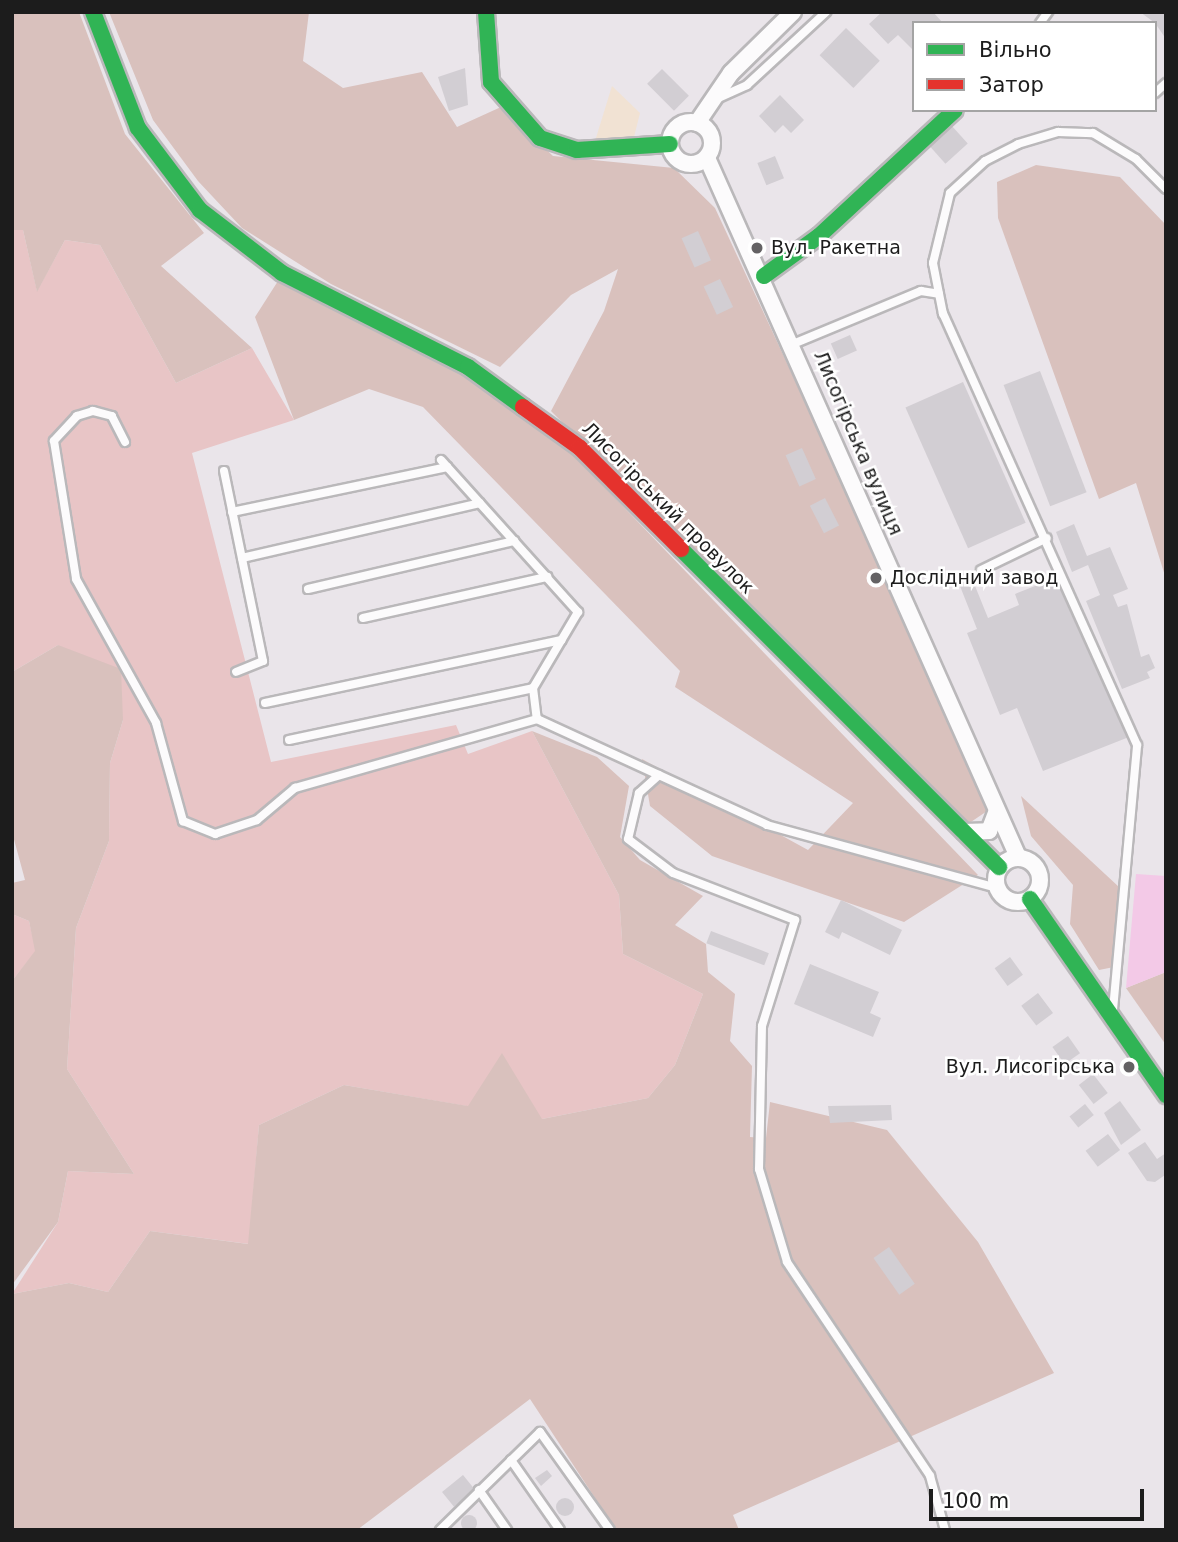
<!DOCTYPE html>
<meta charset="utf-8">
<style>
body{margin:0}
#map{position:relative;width:1178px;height:1542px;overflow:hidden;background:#eae5ea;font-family:"DejaVu Sans",sans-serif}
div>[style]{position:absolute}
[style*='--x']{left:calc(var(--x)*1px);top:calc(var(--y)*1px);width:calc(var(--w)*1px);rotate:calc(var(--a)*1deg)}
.grass>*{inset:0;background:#e8c5c6}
.forest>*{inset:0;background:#d9c1bd}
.sand>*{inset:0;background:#f3c9e7}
.park>*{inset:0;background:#f1e2d3}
.building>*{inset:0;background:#d2ced3;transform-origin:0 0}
.round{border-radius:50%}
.roads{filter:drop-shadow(2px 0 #bab8ba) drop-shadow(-2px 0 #bab8ba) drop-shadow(0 2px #bab8ba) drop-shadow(0 -2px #bab8ba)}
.lane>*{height:8px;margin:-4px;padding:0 4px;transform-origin:4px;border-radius:4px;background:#fcfbfc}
.street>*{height:16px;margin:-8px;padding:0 8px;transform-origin:8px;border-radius:8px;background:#fcfbfc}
.street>.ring{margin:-8px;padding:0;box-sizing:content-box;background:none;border:16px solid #fcfbfc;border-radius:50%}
.fast>*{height:16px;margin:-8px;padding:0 8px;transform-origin:8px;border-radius:8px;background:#30b455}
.jam>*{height:16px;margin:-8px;padding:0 8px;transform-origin:8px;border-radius:8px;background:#e5322d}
.dots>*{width:19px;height:19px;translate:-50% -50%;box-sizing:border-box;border:4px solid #fff;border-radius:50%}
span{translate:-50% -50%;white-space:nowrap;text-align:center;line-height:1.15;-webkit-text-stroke:5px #fff;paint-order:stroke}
.poi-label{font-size:19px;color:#1c1c1c}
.left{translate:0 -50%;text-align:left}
.right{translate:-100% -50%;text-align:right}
.street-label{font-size:19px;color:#1c1c1c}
.frame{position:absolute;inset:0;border:14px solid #1c1c1c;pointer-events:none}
.legend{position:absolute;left:912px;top:21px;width:245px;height:91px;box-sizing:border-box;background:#fff;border:2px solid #a4a4a4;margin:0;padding:9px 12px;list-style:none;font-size:21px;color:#1c1c1c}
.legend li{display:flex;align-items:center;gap:14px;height:35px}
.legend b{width:35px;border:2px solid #a4a4a4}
.scale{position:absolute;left:929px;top:1489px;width:215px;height:32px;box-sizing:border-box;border:4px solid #1c1c1c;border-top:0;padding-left:9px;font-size:21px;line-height:24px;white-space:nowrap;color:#1c1c1c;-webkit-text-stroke:5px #fff;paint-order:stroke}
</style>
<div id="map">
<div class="grass">
<i style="clip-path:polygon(12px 230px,23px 230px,37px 291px,65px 240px,100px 245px,176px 383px,252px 348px,294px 420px,192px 453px,271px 762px,456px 725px,468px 754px,532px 731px,619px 895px,623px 954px,703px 994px,675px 1065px,648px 1098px,542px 1119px,344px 1085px,259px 1125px,249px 1244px,150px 1231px,108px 1292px,69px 1283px,12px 1294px,58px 1222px,68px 1171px,134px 1174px,67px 1069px,76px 928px,109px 841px,110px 763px,123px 720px,58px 645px,12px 672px)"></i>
<i style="clip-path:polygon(12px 914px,29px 921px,36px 951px,12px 981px)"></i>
</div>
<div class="forest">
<i style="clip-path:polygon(12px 12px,79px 12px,125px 134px,204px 233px,161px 266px,252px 348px,176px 383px,100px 245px,65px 240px,37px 292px,23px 230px,12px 230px)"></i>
<i style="clip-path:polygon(109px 12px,309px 12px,303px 61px,343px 88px,422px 72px,457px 127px,501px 107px,553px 156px,674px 168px,715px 208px,993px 807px,965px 826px,551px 411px,604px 311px,618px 269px,571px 295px,500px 367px,331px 284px,242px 228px,198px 181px,153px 120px)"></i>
<i style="clip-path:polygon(1036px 165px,1120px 177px,1166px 225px,1166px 579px,1136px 483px,1099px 499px,998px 218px,997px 182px)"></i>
<i style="clip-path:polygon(278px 281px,465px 373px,561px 442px,978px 875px,904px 922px,712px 856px,650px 806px,642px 759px,808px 850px,853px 803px,675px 687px,680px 671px,423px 407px,369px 389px,294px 420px,255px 317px)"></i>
<i style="clip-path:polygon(58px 645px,121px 669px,123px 720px,110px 763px,109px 841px,76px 928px,67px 1069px,134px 1174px,68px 1171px,58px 1222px,12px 1285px,12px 981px,35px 951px,29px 921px,12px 914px,12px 883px,25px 880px,12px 832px,12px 672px)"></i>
<i style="clip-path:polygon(532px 731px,597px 757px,629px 786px,620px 837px,640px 860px,703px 896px,675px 925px,706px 944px,708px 972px,735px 994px,730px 1041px,752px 1066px,750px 1137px,766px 1138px,770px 1102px,887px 1130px,978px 1242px,1054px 1373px,733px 1515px,739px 1530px,616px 1530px,530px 1399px,357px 1530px,12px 1530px,12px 1294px,69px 1283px,108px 1292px,150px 1231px,248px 1244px,259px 1125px,344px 1085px,468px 1106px,502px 1053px,542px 1119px,648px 1098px,675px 1065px,703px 994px,623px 954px,619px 895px)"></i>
<i style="clip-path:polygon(1021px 796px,1119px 887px,1114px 967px,1099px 970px,1070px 924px,1073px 885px,1031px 836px)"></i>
<i style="clip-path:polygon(1166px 972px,1166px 1045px,1126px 988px)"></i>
</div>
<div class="sand">
<i style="clip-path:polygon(1136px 874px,1166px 876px,1166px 972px,1126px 988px)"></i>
</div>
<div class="park">
<i style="clip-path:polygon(612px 86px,640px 113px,633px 141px,595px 141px)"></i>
</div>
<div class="building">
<i style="clip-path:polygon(882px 12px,933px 12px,943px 23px,914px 23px,914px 51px,898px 35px,888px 44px,869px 24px)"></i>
<i style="clip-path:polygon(1140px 12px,1166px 12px,1166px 39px,1155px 23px)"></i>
<i style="left:846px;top:28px;width:47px;height:38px;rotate:44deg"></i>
<i style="clip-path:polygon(465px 68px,468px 105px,449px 111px,438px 77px)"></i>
<i style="left:662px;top:69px;width:38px;height:21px;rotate:45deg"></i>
<i style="clip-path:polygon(780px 95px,804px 120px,791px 133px,783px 125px,775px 133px,759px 116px)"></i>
<i style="left:951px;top:125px;width:25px;height:30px;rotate:48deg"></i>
<i style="left:775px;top:156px;width:24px;height:19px;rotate:68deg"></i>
<i style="left:698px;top:231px;width:32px;height:18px;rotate:66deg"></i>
<i style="left:720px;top:279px;width:31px;height:18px;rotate:65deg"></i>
<i style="left:850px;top:335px;width:17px;height:21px;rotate:66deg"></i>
<i style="left:1040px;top:371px;width:130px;height:39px;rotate:69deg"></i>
<i style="left:963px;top:382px;width:154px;height:63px;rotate:66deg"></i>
<i style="left:802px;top:448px;width:34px;height:18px;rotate:66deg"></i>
<i style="left:825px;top:498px;width:31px;height:17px;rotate:63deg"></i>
<i style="clip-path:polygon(1074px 524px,1087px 556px,1110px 547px,1128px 589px,1113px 595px,1118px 607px,1127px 604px,1141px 657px,1149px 654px,1155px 668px,1147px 672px,1150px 678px,1122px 689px,1086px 601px,1100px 595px,1088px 565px,1072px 572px,1056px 532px)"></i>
<i style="clip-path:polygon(969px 571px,988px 618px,1019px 605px,1015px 594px,1063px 575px,1129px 737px,1043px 771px,1017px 708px,1000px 715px,967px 633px,977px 629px,956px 576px)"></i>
<i style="clip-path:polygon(841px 900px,902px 930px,890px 955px,842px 932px,839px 939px,825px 932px)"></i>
<i style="left:711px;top:931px;width:62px;height:13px;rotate:21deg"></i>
<i style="left:1010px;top:957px;width:22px;height:19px;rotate:54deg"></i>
<i style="clip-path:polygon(810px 964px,879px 992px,870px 1013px,881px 1018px,873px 1037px,794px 1004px)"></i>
<i style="left:1038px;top:993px;width:25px;height:21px;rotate:53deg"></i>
<i style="left:1068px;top:1036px;width:21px;height:19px;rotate:55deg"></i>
<i style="left:1093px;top:1074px;width:24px;height:18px;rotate:52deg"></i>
<i style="clip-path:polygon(1120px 1101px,1141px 1130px,1121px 1145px,1104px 1113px)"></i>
<i style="left:1085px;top:1104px;width:14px;height:20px;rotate:51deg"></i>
<i style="clip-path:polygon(891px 1105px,892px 1120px,830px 1123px,828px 1106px)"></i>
<i style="left:1108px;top:1134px;width:20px;height:28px;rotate:53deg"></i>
<i style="clip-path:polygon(1145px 1142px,1157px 1159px,1166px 1153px,1165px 1175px,1155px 1182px,1147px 1181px,1128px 1153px)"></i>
<i style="left:889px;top:1247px;width:45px;height:19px;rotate:55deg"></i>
<i style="clip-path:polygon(547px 1470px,552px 1476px,541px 1486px,535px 1478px)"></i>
<i style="left:463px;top:1475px;width:19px;height:27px;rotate:51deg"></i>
<i class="round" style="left:556px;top:1498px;width:18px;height:18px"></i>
<i class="round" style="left:461px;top:1515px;width:16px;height:16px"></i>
</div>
<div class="roads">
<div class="lane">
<i style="--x:1040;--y:23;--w:14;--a:-54"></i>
<i style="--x:1155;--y:93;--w:15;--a:-42"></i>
<i style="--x:716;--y:99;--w:34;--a:-24"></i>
<i style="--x:747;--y:85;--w:108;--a:-42.7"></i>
<i style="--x:793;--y:344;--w:139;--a:-22.5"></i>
<i style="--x:921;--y:291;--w:18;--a:9"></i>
<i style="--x:125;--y:442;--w:29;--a:-117"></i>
<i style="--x:112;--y:416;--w:20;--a:-165"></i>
<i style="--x:93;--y:411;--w:17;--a:163"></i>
<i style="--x:77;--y:416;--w:34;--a:133"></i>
<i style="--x:54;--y:441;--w:140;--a:80.9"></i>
<i style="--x:76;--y:579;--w:165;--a:60.9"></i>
<i style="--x:156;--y:723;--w:102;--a:74.6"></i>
<i style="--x:183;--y:821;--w:35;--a:22"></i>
<i style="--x:215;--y:834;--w:44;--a:-18.4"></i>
<i style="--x:257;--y:820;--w:50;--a:-40.1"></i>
<i style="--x:295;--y:788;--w:252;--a:-15.9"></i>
<i style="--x:441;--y:460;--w:205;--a:48"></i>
<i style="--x:578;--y:612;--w:88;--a:120.6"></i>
<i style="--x:533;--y:688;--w:31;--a:83"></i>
<i style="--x:537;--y:719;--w:253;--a:24.7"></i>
<i style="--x:767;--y:825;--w:238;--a:15.3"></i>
<i style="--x:224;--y:471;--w:194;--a:78.4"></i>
<i style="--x:263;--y:661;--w:29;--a:158"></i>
<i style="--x:232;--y:512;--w:220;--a:-11.8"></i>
<i style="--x:242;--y:558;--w:244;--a:-13"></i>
<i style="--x:981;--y:570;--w:73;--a:-25.9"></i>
<i style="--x:308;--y:589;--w:212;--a:-13.1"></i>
<i style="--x:363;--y:618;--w:189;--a:-12.6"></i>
<i style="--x:265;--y:703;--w:303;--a:-12"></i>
<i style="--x:289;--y:740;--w:249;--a:-12"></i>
<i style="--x:659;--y:775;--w:27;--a:138"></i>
<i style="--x:639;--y:793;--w:47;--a:103.4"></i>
<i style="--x:628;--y:839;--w:56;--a:37.1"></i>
<i style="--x:673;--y:873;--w:131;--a:21.1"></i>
<i style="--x:795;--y:920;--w:111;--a:107.3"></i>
<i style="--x:762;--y:1026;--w:143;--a:91.2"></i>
<i style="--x:759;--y:1169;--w:97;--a:73.2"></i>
<i style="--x:787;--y:1262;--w:257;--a:56.2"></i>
<i style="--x:930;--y:1476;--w:56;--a:74.5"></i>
<i style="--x:1113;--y:1010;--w:266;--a:-84.8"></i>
<i style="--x:1137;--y:745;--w:473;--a:-114.2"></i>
<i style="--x:943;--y:314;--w:52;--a:-101.1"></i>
<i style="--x:933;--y:263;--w:72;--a:-76.3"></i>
<i style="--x:950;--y:193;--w:47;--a:-42.4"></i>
<i style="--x:985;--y:161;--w:37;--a:-27"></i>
<i style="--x:1018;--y:144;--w:42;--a:-16.7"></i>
<i style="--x:1058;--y:132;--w:35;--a:2"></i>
<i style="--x:1093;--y:133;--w:50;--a:31.2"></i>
<i style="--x:1136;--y:159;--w:42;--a:45"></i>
<i style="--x:511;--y:1460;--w:85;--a:55"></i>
<i style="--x:479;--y:1490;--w:49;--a:55"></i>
<i style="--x:440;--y:1530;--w:140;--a:-44.4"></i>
<i style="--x:540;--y:1432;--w:120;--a:54.5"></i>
</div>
<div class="street">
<i class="ring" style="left:670px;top:122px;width:26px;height:26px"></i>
<i style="--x:697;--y:123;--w:60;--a:-55.8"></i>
<i style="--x:731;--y:73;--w:87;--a:-44.5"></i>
<i style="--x:707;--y:158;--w:765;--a:66.01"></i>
<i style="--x:964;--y:832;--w:25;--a:-2"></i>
<i style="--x:989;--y:831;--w:19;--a:-69"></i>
<i class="ring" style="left:996px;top:858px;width:28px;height:28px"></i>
</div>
<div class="fast">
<i style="--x:93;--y:12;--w:124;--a:68.8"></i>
<i style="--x:138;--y:128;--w:103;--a:52.9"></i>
<i style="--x:200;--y:210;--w:103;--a:37.5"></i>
<i style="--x:282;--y:273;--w:208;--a:26.8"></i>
<i style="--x:468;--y:367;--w:68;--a:36"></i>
<i style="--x:486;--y:12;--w:70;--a:85.9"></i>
<i style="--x:491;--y:82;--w:74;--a:48.8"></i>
<i style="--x:540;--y:138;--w:39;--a:18"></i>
<i style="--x:577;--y:150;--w:93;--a:-3.7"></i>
<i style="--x:764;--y:276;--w:68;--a:-36"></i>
<i style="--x:819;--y:236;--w:185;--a:-42.8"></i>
<i style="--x:681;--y:549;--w:450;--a:45"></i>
<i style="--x:1030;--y:899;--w:239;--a:55.2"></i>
</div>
<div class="jam">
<i style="--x:523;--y:407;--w:70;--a:35.7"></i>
<i style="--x:580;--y:448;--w:143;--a:45"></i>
</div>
</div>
<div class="dots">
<i style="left:757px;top:248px;background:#646264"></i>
<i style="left:876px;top:578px;background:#646264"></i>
<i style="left:1129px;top:1067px;background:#646264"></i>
</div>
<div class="poi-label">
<span class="left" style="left:771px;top:248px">Вул. Ракетна</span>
<span class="left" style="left:890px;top:578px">Дослідний завод</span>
<span class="right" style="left:1115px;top:1067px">Вул. Лисогірська</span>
</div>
<div class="street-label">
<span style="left:858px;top:443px;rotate:67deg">Лисогірська вулиця</span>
<span style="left:668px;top:508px;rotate:45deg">Лисогірський провулок</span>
</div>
<div class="frame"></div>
<ul class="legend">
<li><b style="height:9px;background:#30b455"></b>Вільно</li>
<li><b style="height:9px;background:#e5322d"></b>Затор</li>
</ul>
<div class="scale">100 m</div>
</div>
